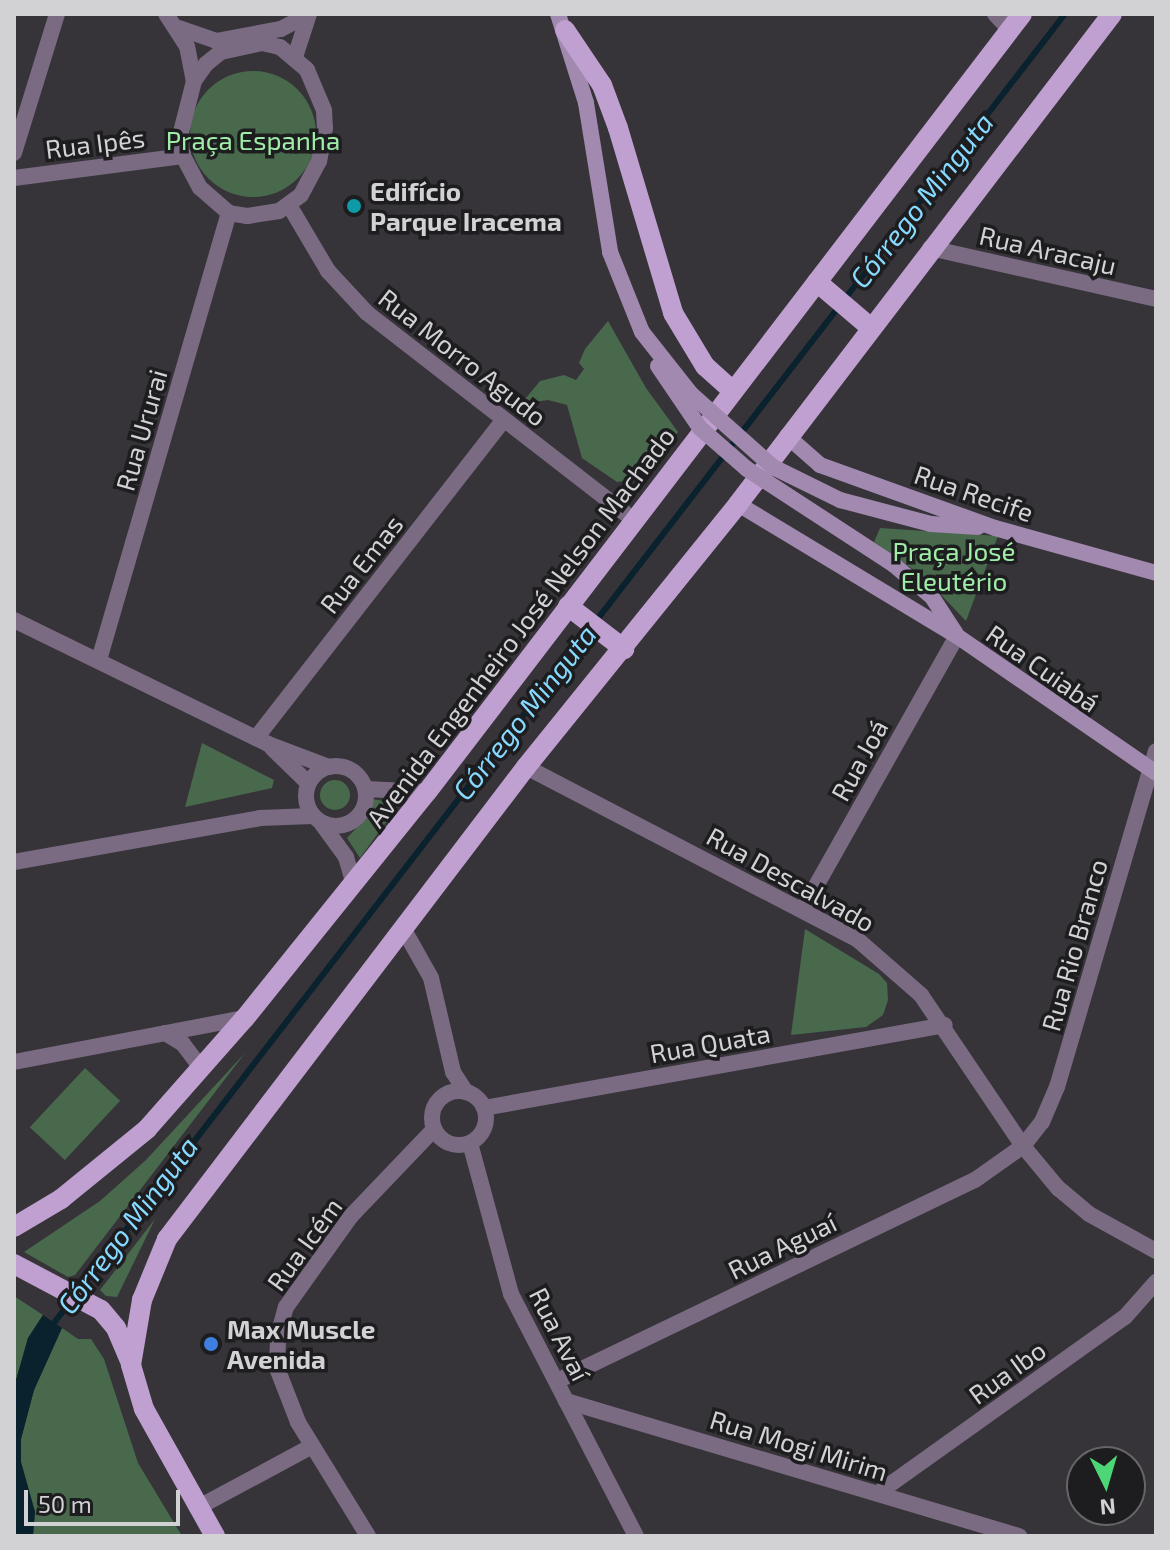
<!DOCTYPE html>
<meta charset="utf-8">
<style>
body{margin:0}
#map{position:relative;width:1170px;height:1550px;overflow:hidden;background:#363439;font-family:"Exo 2",sans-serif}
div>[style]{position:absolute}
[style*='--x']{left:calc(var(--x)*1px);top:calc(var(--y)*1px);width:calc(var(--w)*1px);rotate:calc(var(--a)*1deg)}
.green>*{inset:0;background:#48694c;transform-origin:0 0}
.round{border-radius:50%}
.water>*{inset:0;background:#0a222d}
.stream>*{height:6px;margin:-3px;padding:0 3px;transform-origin:3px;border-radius:3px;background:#0a222d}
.minor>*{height:16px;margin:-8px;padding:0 8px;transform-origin:8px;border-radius:8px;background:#7a6b83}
.minor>.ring{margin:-8px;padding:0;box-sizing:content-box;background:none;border:16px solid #7a6b83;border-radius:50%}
.secondary>*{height:16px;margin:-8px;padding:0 8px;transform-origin:8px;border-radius:8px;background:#a189af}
.primary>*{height:20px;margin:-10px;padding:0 10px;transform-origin:10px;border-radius:10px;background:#bfa0d1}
.secondary-bridge>*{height:16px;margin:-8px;padding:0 8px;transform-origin:8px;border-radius:8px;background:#a189af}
.dots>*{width:22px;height:22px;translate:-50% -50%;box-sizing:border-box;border:4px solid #1d1c1e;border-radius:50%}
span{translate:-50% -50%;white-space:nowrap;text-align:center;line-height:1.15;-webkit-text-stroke:7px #1d1c1e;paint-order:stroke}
.park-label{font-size:26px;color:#9feca8}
.street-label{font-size:26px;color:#d2d1d4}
.poi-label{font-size:26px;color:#d2d1d4;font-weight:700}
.left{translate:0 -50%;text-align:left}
.water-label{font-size:28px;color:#86d9ff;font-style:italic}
.frame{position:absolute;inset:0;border:16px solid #d2d1d4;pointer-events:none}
.north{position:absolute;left:1066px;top:1446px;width:80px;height:80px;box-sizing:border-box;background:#1d1c1e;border:2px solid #656467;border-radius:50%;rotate:175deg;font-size:22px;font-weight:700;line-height:32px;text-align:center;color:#d2d1d4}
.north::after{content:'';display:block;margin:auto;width:28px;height:36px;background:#4dd676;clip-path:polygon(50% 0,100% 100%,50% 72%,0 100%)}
.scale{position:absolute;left:24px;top:1490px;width:156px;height:36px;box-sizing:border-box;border:4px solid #d2d1d4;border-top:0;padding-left:10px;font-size:24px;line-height:28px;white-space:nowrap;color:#d2d1d4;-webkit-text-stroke:6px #1d1c1e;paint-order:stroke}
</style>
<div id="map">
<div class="green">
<i class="round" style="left:190px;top:71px;width:126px;height:126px"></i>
<i style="clip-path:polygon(608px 321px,646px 388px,678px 432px,639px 479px,617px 482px,582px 458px,567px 405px,548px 400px,521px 404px,540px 381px,564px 375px,576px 380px,584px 369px,579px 363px,585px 349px)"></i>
<i style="clip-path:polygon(880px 528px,998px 536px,966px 621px,924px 577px,874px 542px)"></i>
<i style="clip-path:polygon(202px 743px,274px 780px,272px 788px,185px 807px)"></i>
<i class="round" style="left:320px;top:780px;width:30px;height:30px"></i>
<i style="clip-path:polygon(371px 799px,400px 803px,360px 858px,347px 838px,367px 817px)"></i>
<i style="clip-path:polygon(805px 929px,879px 974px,887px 983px,888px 1000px,883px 1015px,866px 1027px,791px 1035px)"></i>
<i style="clip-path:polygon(245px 1053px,75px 1275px,68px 1277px,24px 1252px,100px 1201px,146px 1160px)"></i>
<i style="left:85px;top:1068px;width:48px;height:81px;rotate:43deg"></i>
<i style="clip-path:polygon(155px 1219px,117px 1297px,106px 1296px,100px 1290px)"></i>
<i style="clip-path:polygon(14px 1296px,43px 1315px,28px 1338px,14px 1387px)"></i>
<i style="clip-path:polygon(62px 1328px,78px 1339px,91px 1339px,104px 1359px,138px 1463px,182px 1536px,33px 1535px,35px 1512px,21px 1462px,21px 1439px,34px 1390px)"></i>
</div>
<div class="water">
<i style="clip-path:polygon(43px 1315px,62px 1328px,34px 1390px,21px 1439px,21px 1462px,35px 1512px,33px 1536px,14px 1536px,14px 1387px,28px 1338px)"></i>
</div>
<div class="stream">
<i style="--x:50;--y:1328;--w:1660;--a:-52.32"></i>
</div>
<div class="minor">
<i style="--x:166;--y:14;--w:38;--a:57"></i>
<i style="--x:187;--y:46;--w:36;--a:79"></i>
<i style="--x:995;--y:14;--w:22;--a:47"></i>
<i style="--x:179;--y:28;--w:39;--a:19"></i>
<i style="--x:216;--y:41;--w:66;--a:-10.5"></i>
<i style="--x:281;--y:29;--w:30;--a:-28"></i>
<i style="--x:262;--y:43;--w:18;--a:13"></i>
<i style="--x:280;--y:47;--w:35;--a:40"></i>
<i style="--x:307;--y:70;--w:43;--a:67"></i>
<i style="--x:324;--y:110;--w:18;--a:87"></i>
<i style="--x:325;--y:128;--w:34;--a:100"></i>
<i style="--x:319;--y:161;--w:38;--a:118"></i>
<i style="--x:301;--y:195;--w:27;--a:144"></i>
<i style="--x:279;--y:211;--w:32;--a:171"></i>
<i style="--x:247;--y:216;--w:18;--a:-171"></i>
<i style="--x:229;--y:213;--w:38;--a:-139"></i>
<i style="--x:200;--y:188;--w:36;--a:-118"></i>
<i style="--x:183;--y:156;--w:24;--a:-95"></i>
<i style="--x:181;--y:132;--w:53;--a:-75.7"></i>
<i style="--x:194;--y:81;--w:21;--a:-55"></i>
<i style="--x:206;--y:64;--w:19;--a:-39"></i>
<i style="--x:221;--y:52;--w:42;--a:-12.4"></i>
<i style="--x:295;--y:57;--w:45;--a:-72"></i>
<i style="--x:14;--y:153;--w:145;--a:-72.8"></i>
<i style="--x:14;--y:178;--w:170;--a:-7.4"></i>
<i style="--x:289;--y:205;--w:77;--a:59.4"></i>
<i style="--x:328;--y:271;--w:57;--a:47.1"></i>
<i style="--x:367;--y:313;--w:339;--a:37.8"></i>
<i style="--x:930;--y:248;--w:232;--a:12.7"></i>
<i style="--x:14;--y:620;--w:283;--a:26"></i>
<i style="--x:268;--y:744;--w:65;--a:20.7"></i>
<i style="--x:99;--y:660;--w:466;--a:-73.8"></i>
<i style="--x:256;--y:738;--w:402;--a:-52.1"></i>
<i style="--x:272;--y:748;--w:50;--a:44.2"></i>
<i class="ring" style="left:306px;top:766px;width:44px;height:44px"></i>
<i style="--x:526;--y:767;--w:374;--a:27.5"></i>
<i style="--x:858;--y:940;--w:84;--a:41.1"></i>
<i style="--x:921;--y:995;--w:182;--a:56"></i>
<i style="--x:1023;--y:1146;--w:55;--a:50.2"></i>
<i style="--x:1058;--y:1188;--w:40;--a:40"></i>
<i style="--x:1089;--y:1214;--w:77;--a:28.9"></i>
<i style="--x:366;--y:789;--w:61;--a:2.8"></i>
<i style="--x:322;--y:824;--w:41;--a:54"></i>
<i style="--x:346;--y:857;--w:29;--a:74"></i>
<i style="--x:14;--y:862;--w:250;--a:-10.1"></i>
<i style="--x:260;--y:818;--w:52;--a:-2.2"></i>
<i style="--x:803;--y:909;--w:313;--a:-60.6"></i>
<i style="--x:404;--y:930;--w:55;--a:60.6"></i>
<i style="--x:431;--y:978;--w:97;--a:76.8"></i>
<i style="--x:453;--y:1072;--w:24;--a:57"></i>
<i style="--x:165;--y:1033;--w:21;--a:31"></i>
<i style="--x:183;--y:1044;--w:31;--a:53"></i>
<i style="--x:14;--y:1062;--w:235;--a:-10.8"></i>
<i class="ring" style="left:432px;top:1091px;width:38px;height:38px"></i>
<i style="--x:484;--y:1108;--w:468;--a:-10.2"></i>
<i style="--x:470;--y:1143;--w:156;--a:74.8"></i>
<i style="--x:511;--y:1294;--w:272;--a:62.7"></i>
<i style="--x:557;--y:1381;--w:464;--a:-25.7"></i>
<i style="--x:975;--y:1180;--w:59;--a:-35.3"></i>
<i style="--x:1023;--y:1146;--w:31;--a:-52"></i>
<i style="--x:1042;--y:1122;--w:38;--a:-67"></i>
<i style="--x:1057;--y:1087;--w:350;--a:-73.6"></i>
<i style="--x:566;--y:1401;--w:473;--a:16.6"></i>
<i style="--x:878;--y:1493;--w:303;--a:-35.5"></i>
<i style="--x:1125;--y:1317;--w:47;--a:-48.5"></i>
<i style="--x:197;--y:1508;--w:131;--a:-28.3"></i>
<i style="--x:368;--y:1536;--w:134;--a:-121.6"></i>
<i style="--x:298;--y:1422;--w:58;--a:-111.3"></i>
<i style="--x:277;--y:1368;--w:32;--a:-88"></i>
<i style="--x:278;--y:1336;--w:30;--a:-75"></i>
<i style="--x:286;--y:1307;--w:112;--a:-54.5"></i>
<i style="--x:351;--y:1216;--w:120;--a:-46.3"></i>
</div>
<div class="secondary">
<i style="--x:558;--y:14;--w:93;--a:72.5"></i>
<i style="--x:586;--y:103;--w:151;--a:80.8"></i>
<i style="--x:610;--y:252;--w:86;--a:68.2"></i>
<i style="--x:787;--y:436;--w:44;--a:41.3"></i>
<i style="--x:820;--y:465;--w:186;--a:19.8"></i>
<i style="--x:995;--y:528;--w:167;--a:15.6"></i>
<i style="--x:738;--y:504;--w:256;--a:31.1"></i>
<i style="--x:957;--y:636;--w:242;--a:34.5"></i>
<i style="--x:931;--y:524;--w:47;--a:3.7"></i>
<i style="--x:894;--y:565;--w:50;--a:40.1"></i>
<i style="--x:932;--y:597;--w:44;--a:57"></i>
</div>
<div class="primary">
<i style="--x:565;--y:30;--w:66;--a:56.1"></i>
<i style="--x:602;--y:85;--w:46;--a:69.6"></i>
<i style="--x:618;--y:128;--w:193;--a:73.4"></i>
<i style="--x:673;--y:313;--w:62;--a:58.9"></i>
<i style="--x:705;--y:366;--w:38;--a:42"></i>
<i style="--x:817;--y:282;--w:70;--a:40.3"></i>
<i style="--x:568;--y:606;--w:71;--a:37.5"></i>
<i style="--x:14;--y:1227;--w:55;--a:-30.8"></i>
<i style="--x:61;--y:1199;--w:111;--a:-39.1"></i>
<i style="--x:147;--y:1129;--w:148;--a:-48.6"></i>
<i style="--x:245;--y:1018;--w:290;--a:-51.2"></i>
<i style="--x:427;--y:792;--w:979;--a:-52.59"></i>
<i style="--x:14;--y:1264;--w:98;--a:27.9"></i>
<i style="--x:101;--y:1310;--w:23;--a:50"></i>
<i style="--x:116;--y:1328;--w:36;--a:67"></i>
<i style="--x:215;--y:1536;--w:145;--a:-119.2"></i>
<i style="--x:144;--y:1409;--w:46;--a:-106.5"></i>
<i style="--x:131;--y:1365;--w:66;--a:-80.4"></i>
<i style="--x:142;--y:1300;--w:66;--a:-67.7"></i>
<i style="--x:167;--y:1239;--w:593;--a:-52.74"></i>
<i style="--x:526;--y:767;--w:338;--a:-51.1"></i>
<i style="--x:738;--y:504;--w:616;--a:-52.65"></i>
</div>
<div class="secondary-bridge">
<i style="--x:642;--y:332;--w:79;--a:51.7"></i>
<i style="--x:691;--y:394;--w:110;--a:41.7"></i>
<i style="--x:773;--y:467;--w:75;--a:26.2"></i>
<i style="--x:840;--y:500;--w:94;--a:14.8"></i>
<i style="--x:658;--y:366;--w:75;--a:55.9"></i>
<i style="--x:700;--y:428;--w:62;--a:41.1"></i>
<i style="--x:747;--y:469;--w:176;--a:33.1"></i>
</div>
<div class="dots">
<i style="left:354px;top:206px;background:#0f9aa8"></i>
<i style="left:211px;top:1344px;background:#3f7fe0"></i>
</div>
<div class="park-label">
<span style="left:253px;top:140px">Praça Espanha</span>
<span style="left:954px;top:566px">Praça José<br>Eleutério</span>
</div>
<div class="street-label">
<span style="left:95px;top:143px;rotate:-7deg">Rua Ipês</span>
<span style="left:1048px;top:250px;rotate:13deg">Rua Aracaju</span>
<span style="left:463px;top:357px;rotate:38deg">Rua Morro Agudo</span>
<span style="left:141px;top:430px;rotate:-74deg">Rua Ururai</span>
<span style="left:974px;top:493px;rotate:19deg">Rua Recife</span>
<span style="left:361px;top:564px;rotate:-52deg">Rua Emas</span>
<span style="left:520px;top:627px;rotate:-53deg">Avenida Engenheiro José Nelson Machado</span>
<span style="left:1043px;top:668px;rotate:35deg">Rua Cuiabá</span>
<span style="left:859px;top:760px;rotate:-61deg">Rua Joá</span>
<span style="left:791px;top:879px;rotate:29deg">Rua Descalvado</span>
<span style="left:1074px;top:945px;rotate:-74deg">Rua Rio Branco</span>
<span style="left:710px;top:1043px;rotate:-10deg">Rua Quata</span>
<span style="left:304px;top:1244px;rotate:-54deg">Rua Icém</span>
<span style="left:782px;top:1246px;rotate:-26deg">Rua Aguaí</span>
<span style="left:560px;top:1334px;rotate:63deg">Rua Avaí</span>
<span style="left:1007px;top:1372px;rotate:-36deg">Rua Ibo</span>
<span style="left:799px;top:1445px;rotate:17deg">Rua Mogi Mirim</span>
</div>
<div class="poi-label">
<span class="left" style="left:370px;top:206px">Edifício<br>Parque Iracema</span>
<span class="left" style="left:227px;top:1344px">Max Muscle<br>Avenida</span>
</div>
<div class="water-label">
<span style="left:921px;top:200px;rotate:-52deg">Córrego Minguta</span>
<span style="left:524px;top:712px;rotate:-52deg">Córrego Minguta</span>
<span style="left:127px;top:1225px;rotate:-53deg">Córrego Minguta</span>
</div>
<div class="frame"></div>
<div class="north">N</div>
<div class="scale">50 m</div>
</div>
